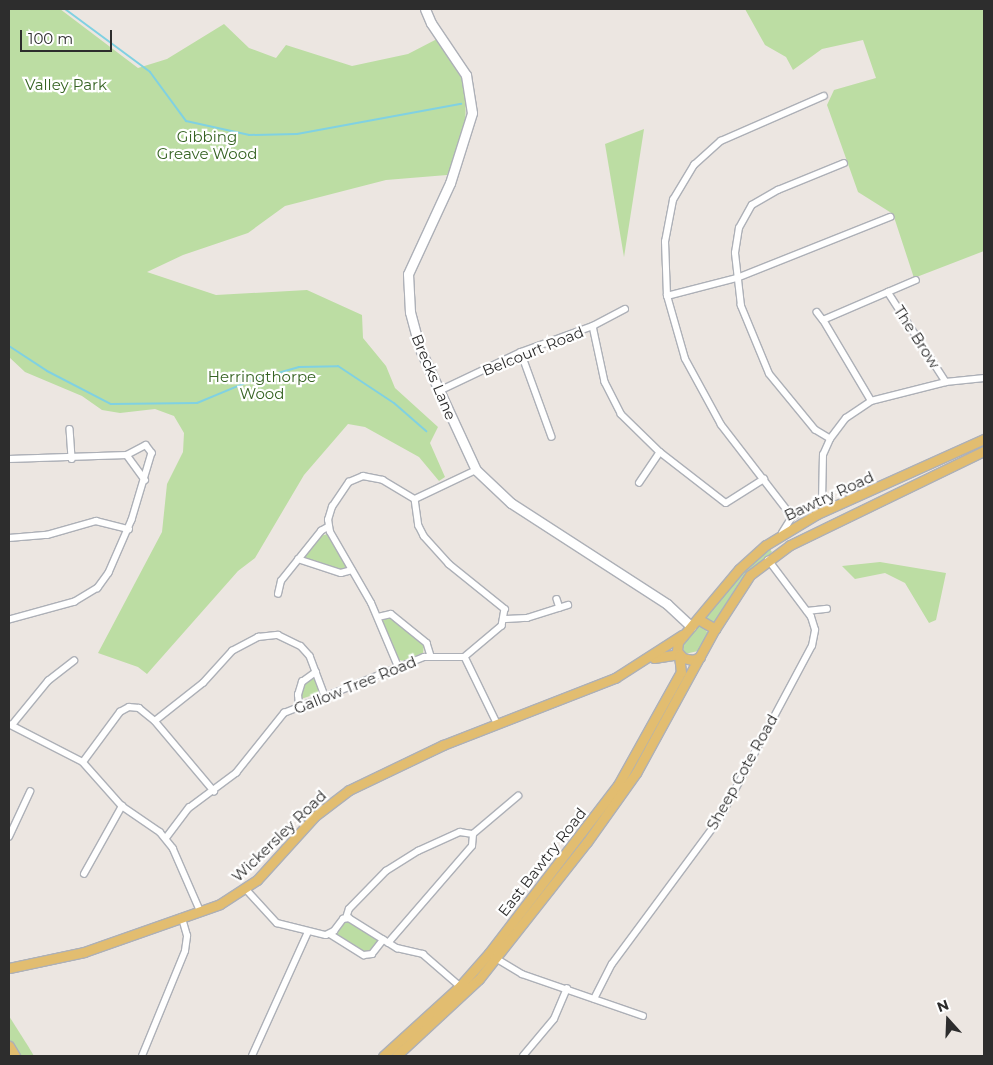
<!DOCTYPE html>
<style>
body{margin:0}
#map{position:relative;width:993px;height:1065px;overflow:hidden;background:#ece6e1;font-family:Montserrat,sans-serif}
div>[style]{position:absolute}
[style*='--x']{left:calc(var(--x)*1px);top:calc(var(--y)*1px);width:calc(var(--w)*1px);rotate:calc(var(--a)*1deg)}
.green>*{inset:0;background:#bcdda3}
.stream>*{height:2px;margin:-1px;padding:0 1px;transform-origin:1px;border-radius:1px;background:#80d1e2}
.roads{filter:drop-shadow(1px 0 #adb0b7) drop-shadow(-1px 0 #adb0b7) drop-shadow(0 1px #adb0b7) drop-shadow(0 -1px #adb0b7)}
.street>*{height:5.5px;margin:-2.75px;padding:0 2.75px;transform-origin:2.75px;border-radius:2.75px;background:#fff}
.secondary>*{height:9px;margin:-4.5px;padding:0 4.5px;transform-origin:4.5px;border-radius:4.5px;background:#fff}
.primary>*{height:9px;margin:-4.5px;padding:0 4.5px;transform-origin:4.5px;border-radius:4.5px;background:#e2bd70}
span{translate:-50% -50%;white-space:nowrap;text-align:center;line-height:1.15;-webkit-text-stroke:4.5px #fff;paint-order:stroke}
.park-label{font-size:15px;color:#366323}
.street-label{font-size:15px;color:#2d2d2d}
.frame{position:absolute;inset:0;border:10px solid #2d2d2d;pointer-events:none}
.north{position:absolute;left:923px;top:995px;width:50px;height:50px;-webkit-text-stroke:4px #fff;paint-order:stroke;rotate:340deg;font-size:14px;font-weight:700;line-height:20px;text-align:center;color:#2d2d2d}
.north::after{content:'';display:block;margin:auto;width:18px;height:22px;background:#2d2d2d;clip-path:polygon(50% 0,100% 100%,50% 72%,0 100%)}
.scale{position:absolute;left:20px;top:30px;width:92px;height:22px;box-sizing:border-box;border:2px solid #2d2d2d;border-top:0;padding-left:6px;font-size:15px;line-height:18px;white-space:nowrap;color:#2d2d2d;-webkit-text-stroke:4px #fff;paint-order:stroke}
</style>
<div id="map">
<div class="green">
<i style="clip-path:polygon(9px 9px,60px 9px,138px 68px,167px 59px,224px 24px,249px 48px,276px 58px,286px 45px,352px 66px,408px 54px,437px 39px,460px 72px,466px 91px,465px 134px,447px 175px,386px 180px,285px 206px,248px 233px,183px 255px,147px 272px,216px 295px,307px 290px,362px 315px,363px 338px,386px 366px,395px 388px,438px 427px,430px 443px,445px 477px,439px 481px,419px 457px,365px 427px,348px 424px,304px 475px,255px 558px,238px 571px,147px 674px,138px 667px,98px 653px,162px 532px,167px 484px,183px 452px,184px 433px,174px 416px,155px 409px,120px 413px,102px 410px,82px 396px,25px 372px,9px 357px)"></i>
<i style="clip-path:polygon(745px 9px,984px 9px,984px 251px,914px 278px,893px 214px,858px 192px,827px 105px,834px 90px,876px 78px,863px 40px,822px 49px,793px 70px,786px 57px,765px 45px)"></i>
<i style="clip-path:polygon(644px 129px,624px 257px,605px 144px)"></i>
<i style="clip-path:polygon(328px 534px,347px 566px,343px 571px,304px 558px,320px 536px)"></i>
<i style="clip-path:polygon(769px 548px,772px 552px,740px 581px,713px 624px,705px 618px,737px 577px)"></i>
<i style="clip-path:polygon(880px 562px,946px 573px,936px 620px,929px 623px,905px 583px,885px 573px,855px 579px,842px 566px)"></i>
<i style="clip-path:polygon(390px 616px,424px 645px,423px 653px,402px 661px,398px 659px,382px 619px)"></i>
<i style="clip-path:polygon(698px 625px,703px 625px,708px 634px,698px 651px,685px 654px,682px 642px)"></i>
<i style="clip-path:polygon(312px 677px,316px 679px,319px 693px,301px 699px,303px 685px)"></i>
<i style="clip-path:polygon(344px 921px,350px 921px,377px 938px,378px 943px,371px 952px,366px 953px,336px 937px)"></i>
<i style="clip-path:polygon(9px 1016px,28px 1046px,34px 1056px,20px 1056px,9px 1039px)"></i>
</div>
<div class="stream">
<i style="--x:65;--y:9;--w:106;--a:36.5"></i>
<i style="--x:150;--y:72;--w:61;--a:53.7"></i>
<i style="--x:186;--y:121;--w:65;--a:12.5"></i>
<i style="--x:249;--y:135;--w:48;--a:-1.2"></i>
<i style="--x:297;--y:134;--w:167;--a:-10.4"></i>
<i style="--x:9;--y:346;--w:45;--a:33.3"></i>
<i style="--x:47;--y:371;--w:72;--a:27.3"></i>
<i style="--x:111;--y:404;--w:86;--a:-0.7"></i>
<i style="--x:197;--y:403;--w:57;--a:-22.5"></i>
<i style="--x:250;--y:381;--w:51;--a:-15.9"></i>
<i style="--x:299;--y:367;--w:39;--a:-1"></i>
<i style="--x:338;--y:366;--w:67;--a:33.5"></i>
<i style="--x:394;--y:403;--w:43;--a:41.2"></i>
</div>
<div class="roads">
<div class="street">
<i style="--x:888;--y:292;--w:30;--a:-23"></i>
<i style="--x:667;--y:296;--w:72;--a:-14.4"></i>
<i style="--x:737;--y:278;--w:165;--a:-21.7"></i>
<i style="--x:817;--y:312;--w:10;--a:53"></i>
<i style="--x:593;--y:326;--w:57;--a:77.9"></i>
<i style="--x:605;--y:382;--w:36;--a:63"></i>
<i style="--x:621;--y:414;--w:54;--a:44.3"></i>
<i style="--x:660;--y:452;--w:83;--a:37.7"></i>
<i style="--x:726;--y:503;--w:45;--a:-32.3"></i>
<i style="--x:521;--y:352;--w:90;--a:70"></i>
<i style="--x:439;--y:391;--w:91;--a:-25.4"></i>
<i style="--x:521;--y:352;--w:77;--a:-19.9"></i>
<i style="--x:593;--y:326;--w:36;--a:-28"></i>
<i style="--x:871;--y:401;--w:94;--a:-120.7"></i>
<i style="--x:823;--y:320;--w:71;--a:-23.3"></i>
<i style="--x:888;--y:292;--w:107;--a:57.2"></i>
<i style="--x:70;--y:429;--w:30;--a:86"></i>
<i style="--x:830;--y:439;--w:17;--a:-149"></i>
<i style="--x:815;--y:430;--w:72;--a:-129.4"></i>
<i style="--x:769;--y:374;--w:74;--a:-112.4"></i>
<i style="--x:741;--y:306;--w:53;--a:-96.5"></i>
<i style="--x:735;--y:253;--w:25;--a:-81"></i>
<i style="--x:739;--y:228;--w:26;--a:-61"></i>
<i style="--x:752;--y:205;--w:30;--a:-30"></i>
<i style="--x:778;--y:190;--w:71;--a:-22.2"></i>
<i style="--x:127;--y:455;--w:31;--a:54"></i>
<i style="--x:9;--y:459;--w:118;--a:-1.9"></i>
<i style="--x:127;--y:455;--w:21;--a:-28"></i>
<i style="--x:146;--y:445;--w:10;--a:53"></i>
<i style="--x:152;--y:453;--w:70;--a:106.6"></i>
<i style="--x:132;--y:520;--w:58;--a:113.5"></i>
<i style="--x:109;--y:573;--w:19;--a:126"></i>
<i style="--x:98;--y:588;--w:27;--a:149"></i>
<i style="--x:75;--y:602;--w:68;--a:164.7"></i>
<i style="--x:639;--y:483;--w:37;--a:-56"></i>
<i style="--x:415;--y:499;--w:27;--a:82"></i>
<i style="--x:419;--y:526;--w:11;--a:63"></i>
<i style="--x:424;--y:536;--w:38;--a:48"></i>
<i style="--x:449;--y:564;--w:72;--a:38.8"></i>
<i style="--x:505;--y:609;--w:17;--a:100"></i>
<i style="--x:502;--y:626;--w:48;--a:140"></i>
<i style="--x:822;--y:502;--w:47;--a:-88.8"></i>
<i style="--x:823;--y:455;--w:17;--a:-66"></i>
<i style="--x:830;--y:439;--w:26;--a:-53"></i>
<i style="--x:846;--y:418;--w:30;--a:-34"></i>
<i style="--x:871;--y:401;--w:77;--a:-14.2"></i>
<i style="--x:946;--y:382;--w:38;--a:-6"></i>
<i style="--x:792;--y:517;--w:116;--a:-127.7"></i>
<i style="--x:721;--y:425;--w:75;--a:-118.6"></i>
<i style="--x:685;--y:359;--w:66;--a:-105.9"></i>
<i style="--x:667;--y:296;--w:54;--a:-92.1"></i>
<i style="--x:665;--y:242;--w:43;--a:-79.2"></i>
<i style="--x:673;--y:200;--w:41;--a:-59"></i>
<i style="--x:694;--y:165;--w:36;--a:-42"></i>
<i style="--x:721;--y:141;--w:112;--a:-23.6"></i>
<i style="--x:782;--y:533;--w:19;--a:-58"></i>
<i style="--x:792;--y:517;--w:30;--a:-28"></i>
<i style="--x:818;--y:503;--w:9;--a:-13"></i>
<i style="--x:827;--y:501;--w:10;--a:24"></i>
<i style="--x:9;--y:538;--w:38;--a:-5"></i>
<i style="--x:47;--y:535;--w:51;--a:-15.9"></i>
<i style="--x:96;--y:521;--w:34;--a:14"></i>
<i style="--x:298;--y:559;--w:45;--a:18"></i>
<i style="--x:341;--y:573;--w:11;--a:-15"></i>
<i style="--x:278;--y:594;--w:13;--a:-77"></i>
<i style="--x:281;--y:581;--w:64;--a:-51.3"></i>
<i style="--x:321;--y:531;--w:8;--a:-30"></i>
<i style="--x:557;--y:599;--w:9;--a:72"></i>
<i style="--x:807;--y:611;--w:20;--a:-6"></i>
<i style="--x:378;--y:617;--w:13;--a:-13"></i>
<i style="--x:391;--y:614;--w:46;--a:38.9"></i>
<i style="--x:427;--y:643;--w:14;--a:73"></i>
<i style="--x:506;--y:619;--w:21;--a:-3"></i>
<i style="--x:527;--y:618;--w:43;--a:-17.6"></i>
<i style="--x:398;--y:667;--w:69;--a:-112.9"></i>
<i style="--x:371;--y:603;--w:82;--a:-120"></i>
<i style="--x:330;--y:532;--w:12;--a:-99"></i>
<i style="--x:328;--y:520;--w:14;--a:-73"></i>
<i style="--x:332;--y:507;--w:30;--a:-56"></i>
<i style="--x:349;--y:482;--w:15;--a:-23"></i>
<i style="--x:363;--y:476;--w:20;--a:11"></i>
<i style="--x:383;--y:480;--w:37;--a:31"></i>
<i style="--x:415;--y:499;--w:68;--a:-25.4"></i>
<i style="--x:299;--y:706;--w:11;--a:-95"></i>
<i style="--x:298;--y:695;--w:14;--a:-73"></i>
<i style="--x:302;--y:682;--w:17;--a:-36"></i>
<i style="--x:155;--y:721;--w:92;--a:49.9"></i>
<i style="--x:9;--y:724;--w:83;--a:27.2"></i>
<i style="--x:83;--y:762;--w:59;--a:48.4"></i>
<i style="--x:122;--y:806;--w:46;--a:34.4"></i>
<i style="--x:160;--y:832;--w:21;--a:51"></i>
<i style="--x:173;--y:848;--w:68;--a:66.5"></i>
<i style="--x:12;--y:725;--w:57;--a:-50.7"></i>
<i style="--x:48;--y:681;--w:33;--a:-38"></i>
<i style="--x:83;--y:762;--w:62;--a:-53.5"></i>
<i style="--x:120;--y:712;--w:10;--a:-29"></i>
<i style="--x:129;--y:707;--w:10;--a:6"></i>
<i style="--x:139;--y:708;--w:21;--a:39"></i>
<i style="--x:155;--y:721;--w:61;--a:-38.4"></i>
<i style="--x:203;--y:683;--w:43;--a:-47.8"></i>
<i style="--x:232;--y:651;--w:30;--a:-28"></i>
<i style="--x:258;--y:637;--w:20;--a:-6"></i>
<i style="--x:278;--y:635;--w:25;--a:26"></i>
<i style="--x:301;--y:646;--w:13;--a:48"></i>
<i style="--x:310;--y:656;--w:43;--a:69.4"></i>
<i style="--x:473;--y:834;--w:59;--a:-40.2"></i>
<i style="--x:9;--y:837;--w:50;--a:-65"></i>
<i style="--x:166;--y:838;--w:38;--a:-53"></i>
<i style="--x:189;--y:808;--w:59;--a:-36.7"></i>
<i style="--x:236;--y:773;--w:77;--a:-51.3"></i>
<i style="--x:284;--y:713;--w:151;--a:-21.8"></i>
<i style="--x:424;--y:657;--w:41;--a:0"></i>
<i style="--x:465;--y:657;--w:73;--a:64.1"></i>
<i style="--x:84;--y:874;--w:78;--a:-60.8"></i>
<i style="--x:246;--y:889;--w:46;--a:47.6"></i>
<i style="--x:277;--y:923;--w:50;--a:13.8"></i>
<i style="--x:326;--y:935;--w:9;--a:-27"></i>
<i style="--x:334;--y:931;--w:15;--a:-53"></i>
<i style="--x:343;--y:919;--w:6;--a:-9"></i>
<i style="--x:349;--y:918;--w:57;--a:32"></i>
<i style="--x:397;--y:948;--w:27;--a:13"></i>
<i style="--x:423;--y:954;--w:50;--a:41"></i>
<i style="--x:346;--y:918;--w:9;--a:-72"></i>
<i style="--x:349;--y:909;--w:53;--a:-45.8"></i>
<i style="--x:386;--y:871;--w:38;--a:-32"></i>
<i style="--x:418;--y:851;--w:46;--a:-24.3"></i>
<i style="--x:460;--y:832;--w:13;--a:9"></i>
<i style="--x:330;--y:934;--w:40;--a:32"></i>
<i style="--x:364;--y:955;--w:8;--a:-7"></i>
<i style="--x:372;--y:954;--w:18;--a:-52"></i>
<i style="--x:388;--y:943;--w:128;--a:-49.1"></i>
<i style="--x:472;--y:846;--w:12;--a:-85"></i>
<i style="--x:494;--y:957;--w:33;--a:31"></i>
<i style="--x:522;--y:974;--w:128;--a:19.1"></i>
<i style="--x:594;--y:999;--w:39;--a:-63"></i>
<i style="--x:612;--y:964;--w:182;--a:-53.5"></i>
<i style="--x:720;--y:818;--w:195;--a:-61.9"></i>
<i style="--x:812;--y:646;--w:16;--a:-79"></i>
<i style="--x:815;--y:630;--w:14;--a:-107"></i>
<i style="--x:811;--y:617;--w:71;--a:-127"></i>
<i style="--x:142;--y:1056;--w:113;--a:-67.7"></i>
<i style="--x:185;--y:951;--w:15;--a:-82"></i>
<i style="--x:187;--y:936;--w:19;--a:-106"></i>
<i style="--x:252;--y:1056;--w:136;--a:-65.7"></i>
<i style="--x:523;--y:1056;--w:48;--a:-50"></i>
<i style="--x:554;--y:1019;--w:33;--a:-67"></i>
</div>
<div class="secondary">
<i style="--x:425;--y:9;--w:15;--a:67"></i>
<i style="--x:431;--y:23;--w:63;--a:56.1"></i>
<i style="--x:466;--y:75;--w:38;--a:81"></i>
<i style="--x:472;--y:113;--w:73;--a:107.4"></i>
<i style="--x:450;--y:183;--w:100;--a:114.8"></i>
<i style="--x:408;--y:274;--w:38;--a:87"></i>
<i style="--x:410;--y:312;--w:38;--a:75"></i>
<i style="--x:420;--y:349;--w:133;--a:65.2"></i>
<i style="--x:476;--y:470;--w:48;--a:43.3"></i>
<i style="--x:511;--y:503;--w:186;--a:32.9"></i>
<i style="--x:667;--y:604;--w:33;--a:43"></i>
</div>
<div class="primary">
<i style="--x:698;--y:619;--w:20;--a:30"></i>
<i style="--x:700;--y:657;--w:8;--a:157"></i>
<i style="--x:693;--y:660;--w:10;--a:-169"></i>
<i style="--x:683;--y:658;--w:9;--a:-131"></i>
<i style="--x:677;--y:651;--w:9;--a:-84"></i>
<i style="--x:678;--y:642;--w:95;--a:-50.1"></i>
<i style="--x:739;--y:569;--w:36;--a:-42"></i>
<i style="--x:766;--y:545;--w:60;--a:-31.3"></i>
<i style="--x:817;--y:514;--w:183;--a:-24.2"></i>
<i style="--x:654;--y:658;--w:24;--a:-9"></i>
<i style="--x:9;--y:968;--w:77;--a:-12"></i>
<i style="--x:84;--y:952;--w:144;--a:-19.4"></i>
<i style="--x:220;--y:904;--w:44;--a:-33"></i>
<i style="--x:257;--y:880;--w:86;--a:-47.8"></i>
<i style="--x:315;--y:816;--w:43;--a:-37.4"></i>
<i style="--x:349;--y:790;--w:104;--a:-25.6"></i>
<i style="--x:443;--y:745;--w:185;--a:-21.3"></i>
<i style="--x:615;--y:678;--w:80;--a:-32.7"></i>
<i style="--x:9;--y:1046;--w:12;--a:59"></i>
<i style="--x:383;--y:1056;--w:104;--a:-42.3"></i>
<i style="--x:460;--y:986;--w:44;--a:-48.7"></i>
<i style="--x:489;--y:953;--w:212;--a:-52.5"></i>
<i style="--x:618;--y:785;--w:129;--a:-60.9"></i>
<i style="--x:681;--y:672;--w:16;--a:-97"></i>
<i style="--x:396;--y:1056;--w:113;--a:-42.9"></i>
<i style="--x:479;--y:979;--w:174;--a:-51.8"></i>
<i style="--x:587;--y:842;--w:85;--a:-54.6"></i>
<i style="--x:636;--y:773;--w:164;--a:-61.3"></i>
<i style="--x:715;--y:629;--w:64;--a:-57.1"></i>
<i style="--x:750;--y:575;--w:50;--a:-36.9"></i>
<i style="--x:790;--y:545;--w:216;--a:-25.9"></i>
</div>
</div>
<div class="park-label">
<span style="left:66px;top:85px">Valley Park</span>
<span style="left:207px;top:145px">Gibbing<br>Greave Wood</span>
<span style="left:262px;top:385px">Herringthorpe<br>Wood</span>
</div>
<div class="street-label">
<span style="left:917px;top:337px;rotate:57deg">The Brow</span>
<span style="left:533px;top:351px;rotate:-22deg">Belcourt Road</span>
<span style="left:434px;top:377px;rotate:67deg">Brecks Lane</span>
<span style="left:829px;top:496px;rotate:-25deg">Bawtry Road</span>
<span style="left:355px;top:685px;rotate:-22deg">Gallow Tree Road</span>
<span style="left:742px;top:772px;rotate:-61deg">Sheep Cote Road</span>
<span style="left:279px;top:836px;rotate:-44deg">Wickersley Road</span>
<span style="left:542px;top:862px;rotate:-52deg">East Bawtry Road</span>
</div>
<div class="frame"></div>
<div class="north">N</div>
<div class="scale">100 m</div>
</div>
